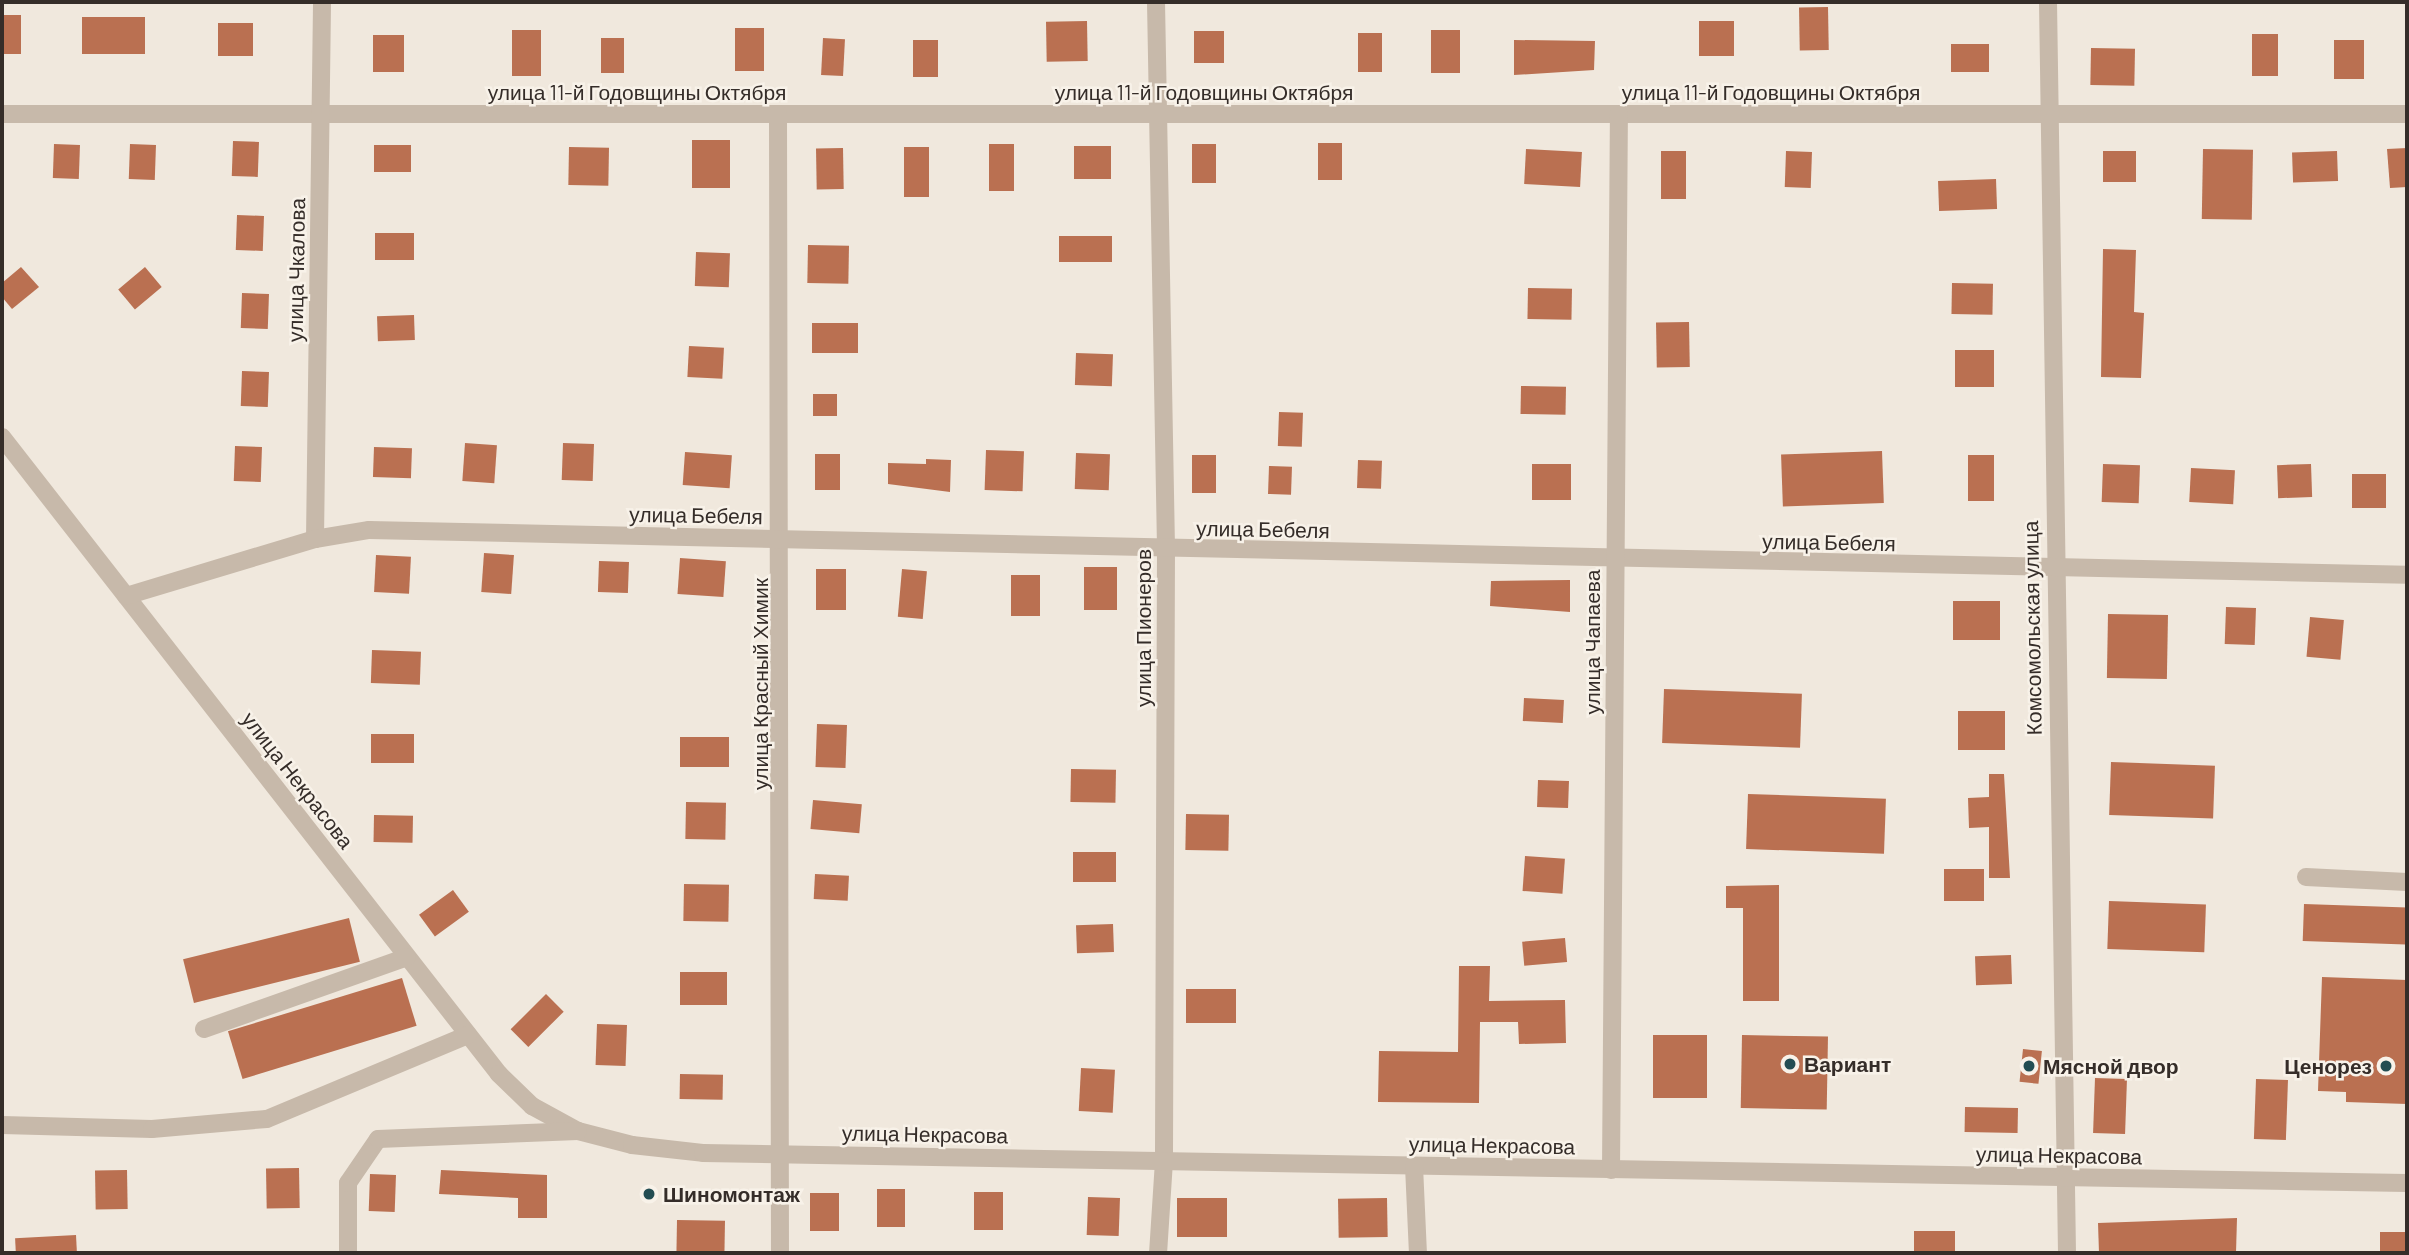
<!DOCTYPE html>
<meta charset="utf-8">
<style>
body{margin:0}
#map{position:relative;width:2409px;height:1255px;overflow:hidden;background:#f0e8dd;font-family:Barlow,sans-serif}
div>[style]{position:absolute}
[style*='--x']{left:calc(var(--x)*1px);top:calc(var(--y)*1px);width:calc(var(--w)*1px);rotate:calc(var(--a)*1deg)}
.building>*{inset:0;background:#ba7051;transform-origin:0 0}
.minor>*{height:18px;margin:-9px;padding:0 9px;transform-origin:9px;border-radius:9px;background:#c7b9aa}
.dots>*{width:19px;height:19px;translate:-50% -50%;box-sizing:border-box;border:4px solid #f8f2e9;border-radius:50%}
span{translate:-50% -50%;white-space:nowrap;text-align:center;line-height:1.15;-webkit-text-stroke:5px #f8f2e9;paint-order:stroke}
.street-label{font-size:21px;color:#352d29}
.poi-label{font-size:21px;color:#352d29;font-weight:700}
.left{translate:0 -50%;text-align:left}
.right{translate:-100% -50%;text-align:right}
.frame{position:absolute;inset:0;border:4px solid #352d29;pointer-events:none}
</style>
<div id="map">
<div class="building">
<i style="left:1828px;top:7px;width:43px;height:29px;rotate:89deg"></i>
<i style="left:2px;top:15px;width:19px;height:39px"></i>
<i style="left:82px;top:17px;width:63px;height:37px"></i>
<i style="left:1087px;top:21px;width:40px;height:41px;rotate:89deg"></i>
<i style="left:1699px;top:21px;width:35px;height:35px"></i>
<i style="left:218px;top:23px;width:35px;height:33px"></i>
<i style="left:735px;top:28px;width:29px;height:43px"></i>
<i style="left:512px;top:30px;width:29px;height:46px"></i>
<i style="left:1431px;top:30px;width:29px;height:43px"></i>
<i style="left:1194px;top:31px;width:30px;height:32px"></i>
<i style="left:1358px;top:33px;width:24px;height:39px"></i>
<i style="left:2252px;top:34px;width:26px;height:42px"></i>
<i style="left:373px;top:35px;width:31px;height:37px"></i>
<i style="left:601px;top:38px;width:23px;height:35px"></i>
<i style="left:823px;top:38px;width:22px;height:37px;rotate:3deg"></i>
<i style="left:913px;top:40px;width:25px;height:37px"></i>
<i style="clip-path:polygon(1514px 40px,1595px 41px,1594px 70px,1514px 75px)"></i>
<i style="left:2334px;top:40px;width:30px;height:39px"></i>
<i style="left:1951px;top:44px;width:38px;height:28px"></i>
<i style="left:2091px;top:48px;width:44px;height:37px;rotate:1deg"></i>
<i style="left:692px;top:140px;width:38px;height:48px"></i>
<i style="left:233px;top:141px;width:26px;height:35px;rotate:2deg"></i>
<i style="left:1318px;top:143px;width:24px;height:37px"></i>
<i style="left:54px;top:144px;width:26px;height:34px;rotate:2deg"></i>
<i style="left:130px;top:144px;width:26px;height:35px;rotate:2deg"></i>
<i style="left:989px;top:144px;width:25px;height:47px"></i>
<i style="left:1192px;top:144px;width:24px;height:39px"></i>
<i style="left:374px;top:145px;width:37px;height:27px"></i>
<i style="left:1074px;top:146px;width:37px;height:33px"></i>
<i style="left:569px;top:147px;width:40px;height:38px;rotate:1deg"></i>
<i style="left:904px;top:147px;width:25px;height:50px"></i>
<i style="left:843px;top:148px;width:41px;height:27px;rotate:89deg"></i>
<i style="clip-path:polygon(2407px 148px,2407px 187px,2390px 188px,2387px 149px)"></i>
<i style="left:1526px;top:149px;width:56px;height:35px;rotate:3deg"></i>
<i style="left:2203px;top:149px;width:50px;height:70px;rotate:1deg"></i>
<i style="left:1661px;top:151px;width:25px;height:48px"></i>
<i style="left:1786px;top:151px;width:26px;height:36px;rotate:2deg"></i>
<i style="left:2103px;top:151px;width:33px;height:31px"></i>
<i style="left:2337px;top:151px;width:30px;height:45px;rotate:88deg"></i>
<i style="left:1996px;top:179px;width:30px;height:58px;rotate:88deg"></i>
<i style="left:237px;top:215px;width:27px;height:35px;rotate:2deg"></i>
<i style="left:375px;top:233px;width:39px;height:27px"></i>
<i style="left:1059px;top:236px;width:53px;height:26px"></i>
<i style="left:808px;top:245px;width:41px;height:38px;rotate:1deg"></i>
<i style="clip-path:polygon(2103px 249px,2136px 250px,2134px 312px,2144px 313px,2141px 378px,2101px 377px)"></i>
<i style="left:696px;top:252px;width:34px;height:34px;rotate:2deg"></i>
<i style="clip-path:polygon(21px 267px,39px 287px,12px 309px,2px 297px,2px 283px)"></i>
<i style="left:145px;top:267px;width:26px;height:35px;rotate:50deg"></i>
<i style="left:1952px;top:283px;width:41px;height:31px;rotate:1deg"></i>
<i style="left:1528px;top:288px;width:44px;height:31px;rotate:1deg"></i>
<i style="left:242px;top:293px;width:27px;height:35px;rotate:2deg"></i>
<i style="left:414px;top:315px;width:25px;height:37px;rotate:88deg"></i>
<i style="left:1689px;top:322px;width:45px;height:33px;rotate:89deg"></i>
<i style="left:812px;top:323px;width:46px;height:30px"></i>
<i style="left:689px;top:346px;width:35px;height:31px;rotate:3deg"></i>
<i style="left:1955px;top:350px;width:39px;height:37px"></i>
<i style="left:1076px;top:353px;width:37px;height:32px;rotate:2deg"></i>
<i style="left:242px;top:371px;width:27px;height:35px;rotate:2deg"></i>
<i style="left:1521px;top:386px;width:45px;height:28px;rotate:1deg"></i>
<i style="left:813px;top:394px;width:24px;height:22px"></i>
<i style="left:1279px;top:412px;width:24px;height:34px;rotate:2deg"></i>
<i style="left:465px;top:443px;width:32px;height:38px;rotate:4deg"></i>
<i style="left:563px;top:443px;width:31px;height:37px;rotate:2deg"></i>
<i style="left:235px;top:446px;width:27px;height:35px;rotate:2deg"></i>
<i style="left:374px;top:447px;width:38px;height:30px;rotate:2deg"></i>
<i style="left:986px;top:450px;width:38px;height:40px;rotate:2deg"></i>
<i style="left:1882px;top:451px;width:52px;height:101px;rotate:88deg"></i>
<i style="left:685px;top:452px;width:47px;height:33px;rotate:4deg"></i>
<i style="left:1076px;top:453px;width:34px;height:36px;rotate:2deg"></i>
<i style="left:815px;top:454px;width:25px;height:36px"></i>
<i style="left:1192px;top:455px;width:24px;height:38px"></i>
<i style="left:1968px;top:455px;width:26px;height:46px"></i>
<i style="clip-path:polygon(926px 459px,951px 460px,950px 492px,888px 484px,888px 463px,926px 464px)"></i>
<i style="left:1358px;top:460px;width:24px;height:28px;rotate:2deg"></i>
<i style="left:1532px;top:464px;width:39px;height:36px"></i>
<i style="left:2103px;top:464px;width:37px;height:38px;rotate:2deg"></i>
<i style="left:2311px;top:464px;width:33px;height:34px;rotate:88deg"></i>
<i style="left:1269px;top:466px;width:23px;height:28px;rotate:2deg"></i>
<i style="left:2191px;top:468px;width:44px;height:34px;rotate:3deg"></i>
<i style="left:2352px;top:474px;width:34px;height:34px"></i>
<i style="left:484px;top:553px;width:30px;height:39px;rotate:4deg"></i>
<i style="left:376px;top:555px;width:35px;height:37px;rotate:3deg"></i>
<i style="left:680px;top:558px;width:46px;height:36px;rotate:4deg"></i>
<i style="left:599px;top:561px;width:30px;height:31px;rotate:2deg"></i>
<i style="left:1084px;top:567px;width:33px;height:43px"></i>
<i style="left:816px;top:569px;width:30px;height:41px"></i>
<i style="left:902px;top:569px;width:25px;height:48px;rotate:5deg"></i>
<i style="left:1011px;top:575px;width:29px;height:41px"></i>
<i style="clip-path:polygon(1570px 580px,1570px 612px,1490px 606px,1491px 581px)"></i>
<i style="left:1953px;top:601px;width:47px;height:39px"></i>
<i style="left:2226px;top:607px;width:30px;height:37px;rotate:2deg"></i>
<i style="left:2108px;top:614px;width:60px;height:64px;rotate:1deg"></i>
<i style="left:2310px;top:617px;width:34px;height:40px;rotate:5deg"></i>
<i style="left:372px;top:650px;width:49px;height:33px;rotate:2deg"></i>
<i style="left:1664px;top:689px;width:138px;height:54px;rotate:2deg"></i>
<i style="left:1524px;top:698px;width:40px;height:23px;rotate:3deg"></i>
<i style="left:1958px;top:711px;width:47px;height:39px"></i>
<i style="left:817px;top:724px;width:30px;height:43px;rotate:2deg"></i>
<i style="left:371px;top:734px;width:43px;height:29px"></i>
<i style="left:680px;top:737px;width:49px;height:30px"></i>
<i style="left:2111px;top:762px;width:104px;height:53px;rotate:2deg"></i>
<i style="left:1071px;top:769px;width:45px;height:33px;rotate:1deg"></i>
<i style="clip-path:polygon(1989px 774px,2004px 774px,2010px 878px,1989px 878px,1989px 827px,1969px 828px,1968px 798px,1989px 797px)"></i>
<i style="left:1538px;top:780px;width:31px;height:27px;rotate:2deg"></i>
<i style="left:1748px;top:794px;width:138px;height:55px;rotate:2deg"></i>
<i style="left:813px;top:800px;width:49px;height:29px;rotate:5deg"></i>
<i style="left:686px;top:802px;width:40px;height:37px;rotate:1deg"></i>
<i style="left:1186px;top:814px;width:43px;height:36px;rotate:1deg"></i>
<i style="left:374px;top:815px;width:39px;height:27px;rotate:1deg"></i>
<i style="left:1116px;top:852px;width:30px;height:43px;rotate:90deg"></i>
<i style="left:1525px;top:856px;width:40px;height:35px;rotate:4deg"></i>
<i style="left:1944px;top:869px;width:40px;height:32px"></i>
<i style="left:815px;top:874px;width:34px;height:25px;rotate:3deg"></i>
<i style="left:684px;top:884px;width:45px;height:37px;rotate:1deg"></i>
<i style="clip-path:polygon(1779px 885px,1779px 1001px,1743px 1001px,1743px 908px,1726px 908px,1726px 886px)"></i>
<i style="left:453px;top:890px;width:27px;height:42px;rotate:54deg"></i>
<i style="left:2109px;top:901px;width:97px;height:48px;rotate:2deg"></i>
<i style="left:2304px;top:904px;width:103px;height:37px;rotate:2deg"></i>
<i style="left:349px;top:918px;width:45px;height:171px;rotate:76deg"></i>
<i style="left:1113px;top:924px;width:28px;height:37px;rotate:88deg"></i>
<i style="left:1565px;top:938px;width:24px;height:43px;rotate:85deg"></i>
<i style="left:2011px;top:955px;width:29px;height:36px;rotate:88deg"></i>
<i style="clip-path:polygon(1459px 966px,1490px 966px,1489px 1001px,1565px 1000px,1566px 1043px,1519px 1044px,1518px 1022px,1480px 1022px,1479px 1103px,1378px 1102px,1379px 1051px,1458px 1052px)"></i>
<i style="left:680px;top:972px;width:47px;height:33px"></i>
<i style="clip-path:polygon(2322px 977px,2407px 980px,2407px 1104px,2346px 1102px,2346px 1092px,2318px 1091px)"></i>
<i style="left:402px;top:978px;width:50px;height:182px;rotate:73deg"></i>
<i style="left:1186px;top:989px;width:50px;height:34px"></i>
<i style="left:546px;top:994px;width:25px;height:50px;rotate:45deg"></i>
<i style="left:597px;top:1024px;width:30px;height:41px;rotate:2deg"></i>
<i style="left:1653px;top:1035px;width:54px;height:63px"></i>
<i style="left:1742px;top:1035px;width:86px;height:73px;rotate:1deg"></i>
<i style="left:2023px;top:1049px;width:19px;height:33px;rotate:6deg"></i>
<i style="left:1081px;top:1068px;width:34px;height:43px;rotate:3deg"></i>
<i style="left:680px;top:1074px;width:43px;height:25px;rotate:1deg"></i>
<i style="left:2095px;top:1078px;width:32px;height:55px;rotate:2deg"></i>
<i style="left:2256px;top:1079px;width:32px;height:60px;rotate:2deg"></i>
<i style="left:1965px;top:1107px;width:53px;height:25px;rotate:1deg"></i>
<i style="left:299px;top:1168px;width:40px;height:33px;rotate:89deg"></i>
<i style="left:127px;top:1170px;width:39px;height:32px;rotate:89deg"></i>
<i style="clip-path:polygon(441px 1170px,547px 1175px,547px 1218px,518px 1218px,518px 1198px,439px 1194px)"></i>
<i style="left:370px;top:1174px;width:26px;height:37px;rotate:2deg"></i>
<i style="left:877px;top:1189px;width:28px;height:38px"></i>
<i style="left:974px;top:1192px;width:29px;height:38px"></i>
<i style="left:810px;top:1193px;width:29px;height:38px"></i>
<i style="left:1088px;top:1197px;width:32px;height:38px;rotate:2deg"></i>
<i style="left:1227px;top:1198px;width:39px;height:50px;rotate:90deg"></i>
<i style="left:1387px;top:1198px;width:39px;height:49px;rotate:89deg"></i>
<i style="clip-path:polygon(2237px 1218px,2236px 1253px,2099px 1253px,2098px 1223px)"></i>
<i style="left:677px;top:1220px;width:48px;height:33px;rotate:1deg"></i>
<i style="left:1955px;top:1231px;width:22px;height:41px;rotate:90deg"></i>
<i style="left:2380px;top:1232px;width:27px;height:21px"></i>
<i style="left:76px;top:1235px;width:18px;height:61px;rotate:87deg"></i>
</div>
<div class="minor">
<i style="--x:1156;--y:2;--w:547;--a:88.95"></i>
<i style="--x:1166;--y:549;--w:612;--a:90.19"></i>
<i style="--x:1164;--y:1161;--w:92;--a:93.7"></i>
<i style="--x:2048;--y:2;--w:1251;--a:89.13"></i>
<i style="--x:2;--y:114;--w:2405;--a:0"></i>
<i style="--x:778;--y:114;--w:1139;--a:89.9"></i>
<i style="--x:2;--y:437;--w:808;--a:52.04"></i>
<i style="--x:499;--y:1074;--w:46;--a:44.1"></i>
<i style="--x:532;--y:1106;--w:52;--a:28.5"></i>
<i style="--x:578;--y:1131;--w:56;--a:14.5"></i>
<i style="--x:632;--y:1145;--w:71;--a:6.4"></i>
<i style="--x:703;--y:1153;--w:1704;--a:1.01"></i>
<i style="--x:315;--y:539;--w:537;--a:-89.25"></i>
<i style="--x:126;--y:596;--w:197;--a:-16.8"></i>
<i style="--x:315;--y:539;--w:55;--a:-9.5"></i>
<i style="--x:369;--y:530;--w:2038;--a:1.26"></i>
<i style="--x:2306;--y:877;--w:101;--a:2.8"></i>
<i style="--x:204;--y:1029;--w:215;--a:-19.5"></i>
<i style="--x:2;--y:1125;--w:150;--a:1.5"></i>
<i style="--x:152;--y:1129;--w:115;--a:-5"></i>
<i style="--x:267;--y:1119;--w:218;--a:-22.7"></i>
<i style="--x:1414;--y:1166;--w:87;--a:87.4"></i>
<i style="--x:1611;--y:1170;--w:1056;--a:-89.57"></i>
<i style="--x:348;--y:1253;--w:70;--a:-90"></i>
<i style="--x:348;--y:1183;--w:53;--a:-55.7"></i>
<i style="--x:378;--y:1139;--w:200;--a:-2.3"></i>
</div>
<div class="dots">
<i style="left:1790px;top:1064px;background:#234d52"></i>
<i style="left:2029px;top:1066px;background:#234d52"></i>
<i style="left:2386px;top:1066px;background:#234d52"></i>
<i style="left:649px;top:1194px;background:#234d52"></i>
</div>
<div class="street-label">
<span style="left:637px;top:92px">улица 11-й Годовщины Октября</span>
<span style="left:1204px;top:92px">улица 11-й Годовщины Октября</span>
<span style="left:1771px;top:92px">улица 11-й Годовщины Октября</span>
<span style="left:296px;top:270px;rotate:-89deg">улица Чкалова</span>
<span style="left:696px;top:515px;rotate:1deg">улица Бебеля</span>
<span style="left:1263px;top:529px;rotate:1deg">улица Бебеля</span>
<span style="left:1829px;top:542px;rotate:1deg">улица Бебеля</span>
<span style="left:1143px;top:628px;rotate:-90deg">улица Пионеров</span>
<span style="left:2032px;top:628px;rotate:-91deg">Комсомольская улица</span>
<span style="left:1592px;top:642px;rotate:-90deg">улица Чапаева</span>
<span style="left:760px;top:684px;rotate:-90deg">улица Красный Химик</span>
<span style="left:298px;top:780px;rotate:52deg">улица Некрасова</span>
<span style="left:925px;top:1134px;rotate:1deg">улица Некрасова</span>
<span style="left:1492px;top:1145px;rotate:1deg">улица Некрасова</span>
<span style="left:2059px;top:1155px;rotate:1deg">улица Некрасова</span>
</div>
<div class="poi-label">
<span class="left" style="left:1804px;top:1064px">Вариант</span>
<span class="left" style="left:2043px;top:1066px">Мясной двор</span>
<span class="right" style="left:2372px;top:1066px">Ценорез</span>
<span class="left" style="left:663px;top:1194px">Шиномонтаж</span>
</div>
<div class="frame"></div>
</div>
